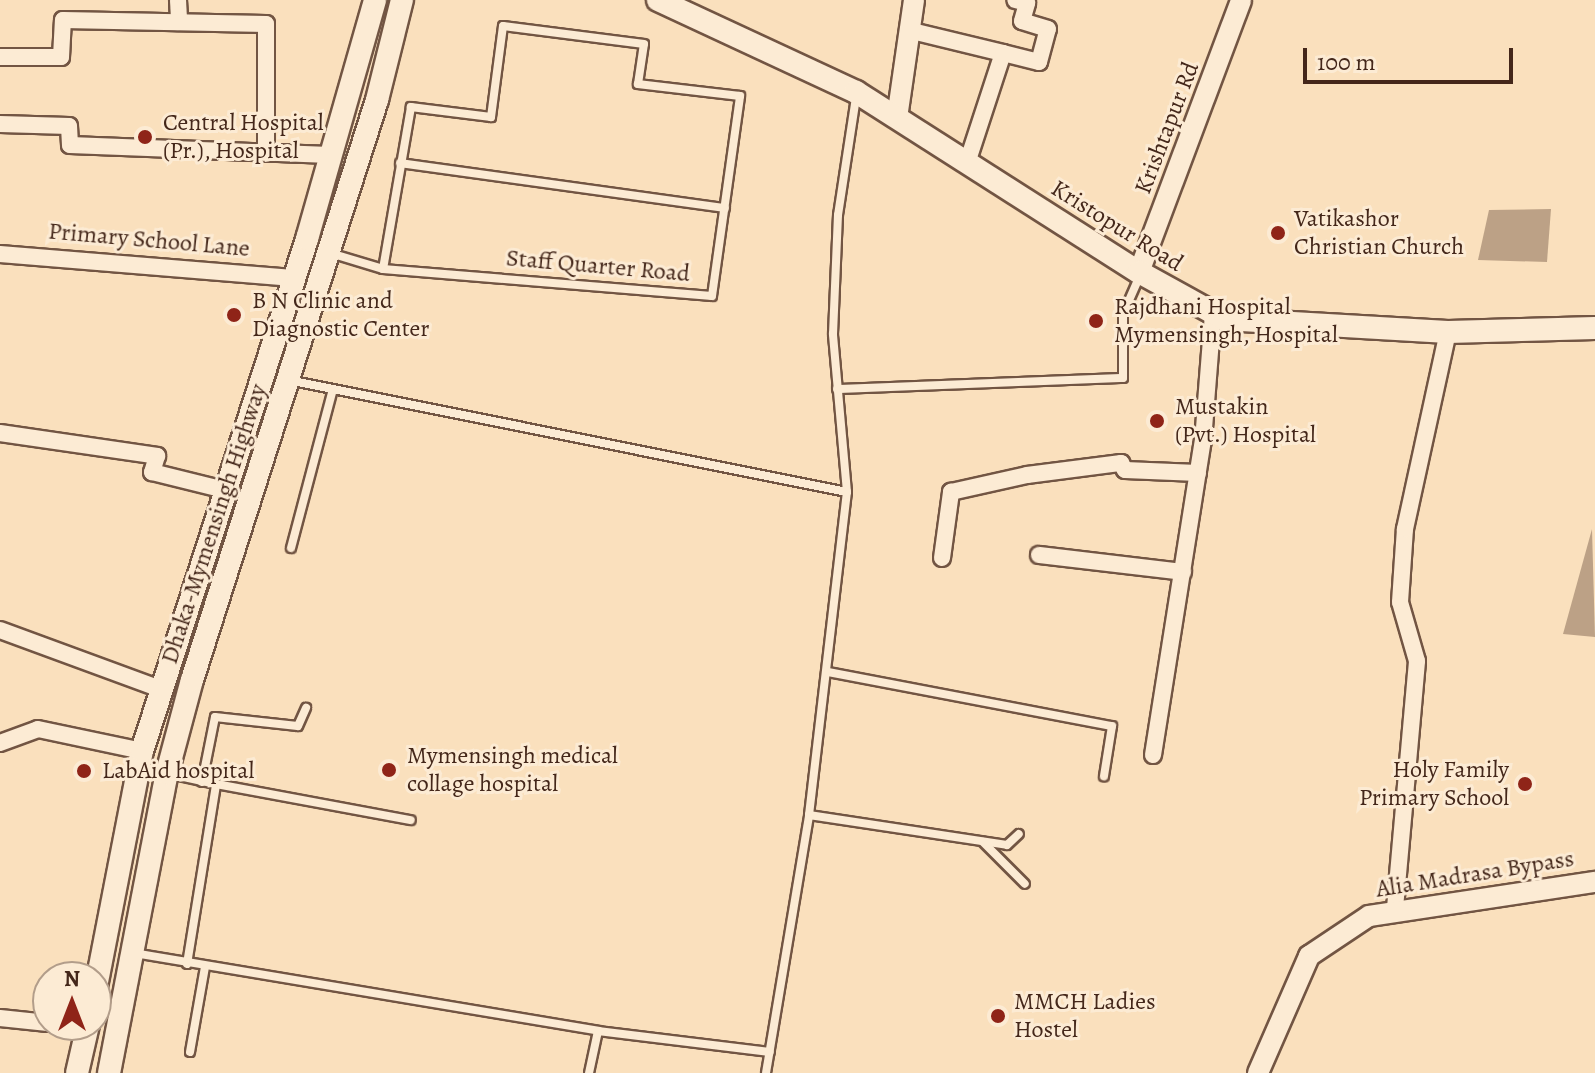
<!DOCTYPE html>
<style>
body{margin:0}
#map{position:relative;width:1595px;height:1073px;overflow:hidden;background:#fae0bd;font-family:Alegreya,serif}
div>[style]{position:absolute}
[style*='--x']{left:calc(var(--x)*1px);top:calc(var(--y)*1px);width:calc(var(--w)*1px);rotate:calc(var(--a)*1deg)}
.water>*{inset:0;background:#bca186}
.roads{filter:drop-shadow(2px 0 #725543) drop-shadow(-2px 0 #725543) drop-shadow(0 2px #725543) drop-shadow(0 -2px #725543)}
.service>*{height:8px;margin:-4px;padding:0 4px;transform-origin:4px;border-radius:4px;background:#fcebd4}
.minor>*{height:16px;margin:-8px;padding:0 8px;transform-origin:8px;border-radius:8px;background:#fcebd4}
.tertiary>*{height:20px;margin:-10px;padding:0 10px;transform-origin:10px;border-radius:10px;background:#fcebd4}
.secondary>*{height:22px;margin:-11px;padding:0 11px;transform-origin:11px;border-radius:11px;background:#fcebd4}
.dots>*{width:22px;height:22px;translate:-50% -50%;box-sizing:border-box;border:4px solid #fcebd4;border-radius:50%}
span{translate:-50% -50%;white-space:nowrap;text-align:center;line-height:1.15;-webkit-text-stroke:6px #fcebd4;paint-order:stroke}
.poi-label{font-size:24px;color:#44271a}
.left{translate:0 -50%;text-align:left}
.right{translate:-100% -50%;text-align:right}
.street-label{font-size:24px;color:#44271a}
.north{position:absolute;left:32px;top:961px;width:80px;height:80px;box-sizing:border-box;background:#fcebd4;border:2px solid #b29d8a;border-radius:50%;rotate:0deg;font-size:22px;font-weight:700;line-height:32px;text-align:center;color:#44271a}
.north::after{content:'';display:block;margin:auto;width:28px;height:36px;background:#8f2418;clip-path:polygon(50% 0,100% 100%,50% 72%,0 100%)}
.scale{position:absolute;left:1303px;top:48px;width:210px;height:36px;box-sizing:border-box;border:4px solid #44271a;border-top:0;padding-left:10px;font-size:24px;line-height:28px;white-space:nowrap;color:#44271a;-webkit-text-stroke:6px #fcebd4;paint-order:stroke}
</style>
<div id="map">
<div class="water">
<i style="clip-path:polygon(1551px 209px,1547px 262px,1478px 260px,1489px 210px)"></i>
<i style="clip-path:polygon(1592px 529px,1595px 637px,1563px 634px)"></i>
</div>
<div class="roads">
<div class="service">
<i style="--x:400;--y:163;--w:328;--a:7.9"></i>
<i style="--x:330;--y:253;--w:55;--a:16.8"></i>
<i style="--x:383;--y:269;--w:330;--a:4.7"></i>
<i style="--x:712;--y:296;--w:202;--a:-82"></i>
<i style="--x:740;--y:96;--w:103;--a:-173.3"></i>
<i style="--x:638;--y:84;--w:40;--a:-81.5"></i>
<i style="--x:644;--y:44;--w:142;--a:-172.7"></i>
<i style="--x:503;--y:26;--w:92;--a:97.5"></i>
<i style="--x:491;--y:117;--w:81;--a:-172.9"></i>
<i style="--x:411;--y:107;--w:164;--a:99.8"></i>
<i style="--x:288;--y:380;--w:570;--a:11.33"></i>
<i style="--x:837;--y:389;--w:286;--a:-2.2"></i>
<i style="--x:1123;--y:378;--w:64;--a:-90"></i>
<i style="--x:1123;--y:314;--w:45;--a:-66.3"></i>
<i style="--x:291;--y:548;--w:164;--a:-75.2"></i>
<i style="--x:828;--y:672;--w:289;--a:10.8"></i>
<i style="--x:1112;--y:726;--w:51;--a:99.1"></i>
<i style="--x:170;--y:774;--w:47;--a:12.3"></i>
<i style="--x:202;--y:782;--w:66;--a:-78.7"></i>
<i style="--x:215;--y:717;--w:83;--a:6.2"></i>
<i style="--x:298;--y:726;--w:20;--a:-66"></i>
<i style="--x:809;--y:815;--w:200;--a:8.6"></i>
<i style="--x:1007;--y:845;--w:16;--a:-43"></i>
<i style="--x:983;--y:842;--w:59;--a:45"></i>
<i style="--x:134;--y:953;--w:471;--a:9.5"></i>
<i style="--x:598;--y:1031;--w:173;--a:7"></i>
<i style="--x:187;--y:964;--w:182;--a:-80.8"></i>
<i style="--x:216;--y:784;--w:198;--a:10.5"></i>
<i style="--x:190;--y:1052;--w:86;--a:-80"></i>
<i style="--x:589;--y:1073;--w:43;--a:-77.9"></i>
<i style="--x:766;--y:1073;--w:262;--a:-80.5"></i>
<i style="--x:809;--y:815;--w:325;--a:-83.3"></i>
<i style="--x:847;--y:492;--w:159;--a:-95.1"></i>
<i style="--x:833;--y:334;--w:119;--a:-87.6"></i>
<i style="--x:838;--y:215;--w:119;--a:-81.3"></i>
</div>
<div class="minor">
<i style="--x:178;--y:0;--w:22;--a:87"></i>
<i style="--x:912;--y:31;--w:94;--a:13.6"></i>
<i style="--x:1003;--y:53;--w:116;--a:108.1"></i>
<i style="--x:1003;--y:53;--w:37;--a:14"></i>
<i style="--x:1039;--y:62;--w:34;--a:-75"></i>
<i style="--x:1048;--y:29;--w:27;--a:-163"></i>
<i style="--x:1022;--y:21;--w:19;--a:-74"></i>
<i style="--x:1027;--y:3;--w:12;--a:-166"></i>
<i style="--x:0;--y:57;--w:61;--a:0"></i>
<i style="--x:61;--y:57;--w:37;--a:-87"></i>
<i style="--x:63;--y:20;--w:203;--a:1.1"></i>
<i style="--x:266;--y:24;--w:129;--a:90"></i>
<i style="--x:0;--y:124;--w:69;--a:1.7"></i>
<i style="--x:69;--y:126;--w:19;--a:87"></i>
<i style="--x:70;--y:145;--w:260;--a:2.2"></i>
<i style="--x:0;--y:254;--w:294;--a:4.7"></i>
<i style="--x:0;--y:433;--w:159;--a:8.3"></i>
<i style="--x:157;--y:456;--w:17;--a:107"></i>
<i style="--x:152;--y:472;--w:75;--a:13.9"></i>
<i style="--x:1039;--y:555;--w:145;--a:6.7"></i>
<i style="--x:942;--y:558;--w:67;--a:-82.2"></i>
<i style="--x:951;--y:492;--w:78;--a:-12.6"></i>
<i style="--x:1027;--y:475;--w:95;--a:-7.3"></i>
<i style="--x:1121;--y:463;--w:8;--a:60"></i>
<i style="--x:1125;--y:470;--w:73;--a:2.4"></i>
<i style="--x:0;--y:630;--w:171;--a:20.2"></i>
<i style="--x:0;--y:743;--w:40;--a:-20.2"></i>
<i style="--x:38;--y:729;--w:106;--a:11.9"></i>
<i style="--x:1153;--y:755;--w:318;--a:-81"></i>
<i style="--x:1203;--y:441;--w:127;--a:-85.5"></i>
<i style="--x:1395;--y:908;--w:248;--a:-84.9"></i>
<i style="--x:1417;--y:661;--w:61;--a:-106.1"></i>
<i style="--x:1400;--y:602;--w:73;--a:-86.1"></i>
<i style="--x:1405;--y:529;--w:202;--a:-77.7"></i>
<i style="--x:0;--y:1018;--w:48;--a:5.9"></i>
</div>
<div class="tertiary">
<i style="--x:897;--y:118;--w:119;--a:-81.8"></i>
<i style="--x:1139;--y:272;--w:290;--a:-69.4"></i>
<i style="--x:1258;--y:1073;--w:128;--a:-66.4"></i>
<i style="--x:1309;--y:956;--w:72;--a:-33.7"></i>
<i style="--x:1369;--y:916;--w:229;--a:-8.6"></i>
</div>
<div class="secondary">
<i style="--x:658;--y:0;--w:218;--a:24.9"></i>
<i style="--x:856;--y:92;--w:335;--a:32.5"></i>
<i style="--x:1139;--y:272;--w:97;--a:28.9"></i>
<i style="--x:1224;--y:319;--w:224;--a:3.3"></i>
<i style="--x:1448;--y:332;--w:147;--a:-1.6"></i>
<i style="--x:96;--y:987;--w:240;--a:-79"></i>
<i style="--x:142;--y:751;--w:538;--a:-72.14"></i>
<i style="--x:307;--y:239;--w:248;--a:-74.1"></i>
<i style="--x:77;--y:1073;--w:49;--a:-77.1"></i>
<i style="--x:109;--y:1073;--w:306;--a:-79.1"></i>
<i style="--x:167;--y:773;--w:96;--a:-75"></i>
<i style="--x:192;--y:680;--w:609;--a:-72.31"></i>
<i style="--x:377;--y:100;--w:103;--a:-76"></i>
</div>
</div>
<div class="dots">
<i style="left:145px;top:137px;background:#8f2418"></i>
<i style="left:1278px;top:233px;background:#8f2418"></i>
<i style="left:234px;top:315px;background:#8f2418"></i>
<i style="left:1096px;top:321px;background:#8f2418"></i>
<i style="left:1157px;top:421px;background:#8f2418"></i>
<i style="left:389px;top:770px;background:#8f2418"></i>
<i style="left:84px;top:771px;background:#8f2418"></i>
<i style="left:1525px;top:784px;background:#8f2418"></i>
<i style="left:998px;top:1016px;background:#8f2418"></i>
</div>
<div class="poi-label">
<span class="left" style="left:163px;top:137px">Central Hospital<br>(Pr.), Hospital</span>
<span class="left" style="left:1294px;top:233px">Vatikashor<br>Christian Church</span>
<span class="left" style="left:252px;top:315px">B N Clinic and<br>Diagnostic Center</span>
<span class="left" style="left:1114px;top:321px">Rajdhani Hospital<br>Mymensingh, Hospital</span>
<span class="left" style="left:1175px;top:421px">Mustakin<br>(Pvt.) Hospital</span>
<span class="left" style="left:407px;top:770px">Mymensingh medical<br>collage hospital</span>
<span class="right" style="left:1509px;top:784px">Holy Family<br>Primary School</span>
<span class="left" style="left:102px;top:771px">LabAid hospital</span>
<span class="left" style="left:1014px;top:1016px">MMCH Ladies<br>Hostel</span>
</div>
<div class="street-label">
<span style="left:1167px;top:128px;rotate:-69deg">Krishtapur Rd</span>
<span style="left:1117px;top:226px;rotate:32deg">Kristopur Road</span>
<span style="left:149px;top:240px;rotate:5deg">Primary School Lane</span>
<span style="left:598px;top:266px;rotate:5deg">Staff Quarter Road</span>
<span style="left:214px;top:524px;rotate:-72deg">Dhaka-Mymensingh Highway</span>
<span style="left:1475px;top:874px;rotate:-9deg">Alia Madrasa Bypass</span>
</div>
<div class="north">N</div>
<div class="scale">100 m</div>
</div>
